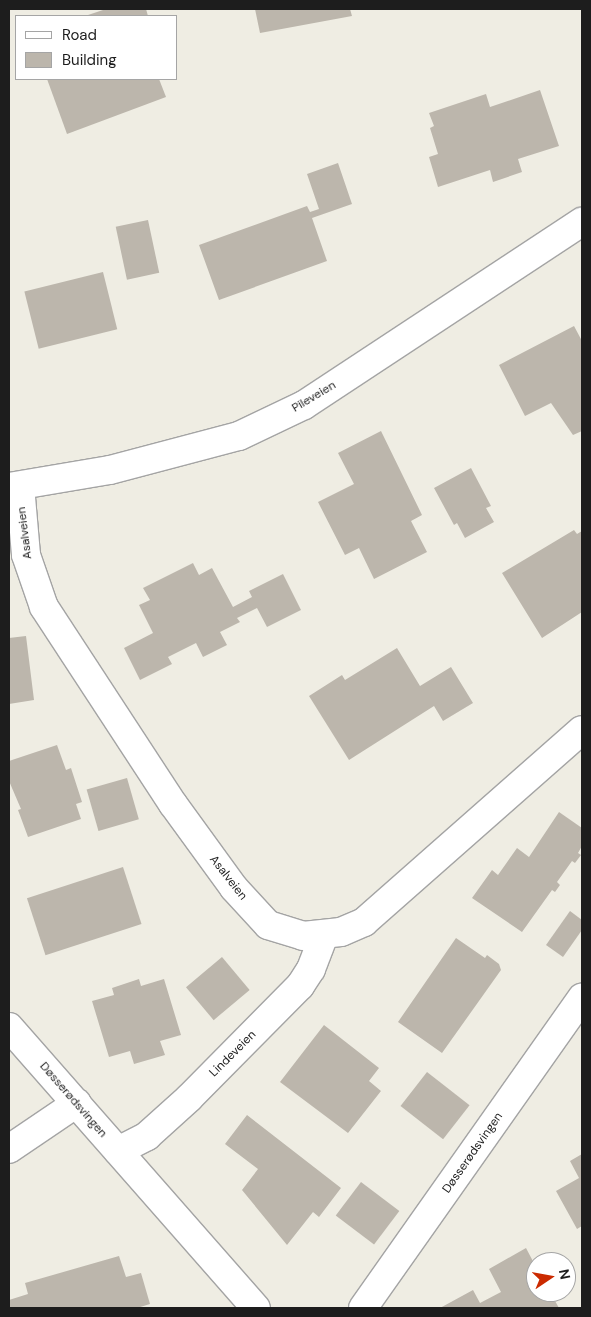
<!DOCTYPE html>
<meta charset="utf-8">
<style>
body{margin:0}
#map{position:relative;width:591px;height:1317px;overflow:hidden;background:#efede3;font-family:"DM Sans",sans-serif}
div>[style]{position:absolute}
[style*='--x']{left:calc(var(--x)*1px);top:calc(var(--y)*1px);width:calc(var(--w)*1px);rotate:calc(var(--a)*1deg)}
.building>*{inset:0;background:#bcb6ac;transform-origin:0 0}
.roads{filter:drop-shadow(1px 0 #a4a4a4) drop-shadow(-1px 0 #a4a4a4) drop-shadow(0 1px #a4a4a4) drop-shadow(0 -1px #a4a4a4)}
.minor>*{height:28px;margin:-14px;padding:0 14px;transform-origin:14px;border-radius:14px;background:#fff}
span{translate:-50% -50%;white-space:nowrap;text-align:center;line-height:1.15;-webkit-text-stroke:4px #fff;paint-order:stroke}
.street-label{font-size:12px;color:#1d1d1d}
.frame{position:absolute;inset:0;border:10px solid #1d1d1d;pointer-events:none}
.legend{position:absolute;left:15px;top:15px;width:162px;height:65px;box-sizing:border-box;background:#fff;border:1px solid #a5a5a5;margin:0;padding:6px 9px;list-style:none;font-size:15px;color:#1d1d1d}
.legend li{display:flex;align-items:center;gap:10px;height:25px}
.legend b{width:25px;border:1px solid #a5a5a5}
.north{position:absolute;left:526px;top:1252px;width:50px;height:50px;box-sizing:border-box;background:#fff;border:1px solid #a5a5a5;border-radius:50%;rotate:78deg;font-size:14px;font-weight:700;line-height:20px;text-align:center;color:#1d1d1d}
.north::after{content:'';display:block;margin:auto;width:18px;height:22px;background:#cb2a00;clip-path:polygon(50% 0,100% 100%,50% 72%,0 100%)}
</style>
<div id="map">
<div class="building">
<i style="clip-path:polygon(106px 9px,146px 9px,148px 16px,85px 16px)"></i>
<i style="clip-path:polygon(255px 9px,350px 9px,352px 16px,260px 33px)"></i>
<i style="clip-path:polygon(47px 79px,159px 79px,166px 97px,67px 134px)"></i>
<i style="clip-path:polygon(540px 90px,559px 146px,518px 159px,522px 172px,493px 182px,490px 170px,438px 187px,429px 157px,438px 154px,430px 128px,434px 126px,429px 113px,486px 94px,490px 107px)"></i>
<i style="clip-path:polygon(338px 163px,352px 204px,312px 218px,327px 261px,219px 300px,199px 245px,307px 206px,310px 212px,319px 209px,307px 174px)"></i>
<i style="left:148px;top:220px;width:54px;height:33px;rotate:78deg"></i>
<i style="left:103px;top:272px;width:59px;height:81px;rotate:76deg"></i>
<i style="clip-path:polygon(574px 326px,582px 341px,582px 431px,573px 435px,551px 403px,525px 416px,499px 365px)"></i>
<i style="clip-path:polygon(381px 431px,422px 515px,411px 521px,427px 552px,374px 579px,359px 548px,345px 555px,318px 502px,354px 484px,338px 453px)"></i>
<i style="clip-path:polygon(471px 468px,491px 506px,486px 508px,494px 522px,465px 538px,457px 523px,454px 525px,434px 488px)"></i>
<i style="clip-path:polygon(574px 530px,577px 534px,582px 531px,582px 612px,542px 638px,502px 573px)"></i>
<i style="clip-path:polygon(193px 563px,199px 575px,212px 568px,233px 607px,252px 597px,249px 591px,283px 574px,301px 610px,267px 627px,257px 608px,237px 618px,240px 622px,220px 632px,227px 645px,203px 657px,196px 643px,168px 657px,172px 664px,140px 680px,124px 648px,153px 633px,139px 605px,150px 600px,143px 588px)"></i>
<i style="clip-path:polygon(26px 636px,34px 700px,9px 704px,9px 638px)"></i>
<i style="clip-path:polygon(397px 648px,420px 686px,451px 667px,473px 703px,443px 721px,434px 706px,349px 760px,309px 696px,342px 675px,345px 680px)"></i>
<i style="clip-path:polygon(57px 745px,66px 770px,71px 768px,82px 802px,76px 804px,81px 819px,28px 837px,18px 810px,21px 809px,9px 781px,9px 761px)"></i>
<i style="left:127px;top:778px;width:43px;height:42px;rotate:74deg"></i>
<i style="clip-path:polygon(559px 812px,582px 828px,582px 846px,578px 853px,581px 855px,575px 863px,572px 861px,557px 882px,560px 885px,555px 892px,552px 890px,522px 932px,472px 898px,492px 870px,498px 875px,517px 848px,529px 857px)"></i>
<i style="left:123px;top:867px;width:60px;height:101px;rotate:72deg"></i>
<i style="clip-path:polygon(570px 911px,582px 920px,582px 930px,563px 957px,546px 945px)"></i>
<i style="clip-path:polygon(456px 938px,485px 958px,487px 955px,499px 964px,501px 970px,442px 1053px,398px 1022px)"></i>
<i style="left:222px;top:957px;width:43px;height:47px;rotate:50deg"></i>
<i style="clip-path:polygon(139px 979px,141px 986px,164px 979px,181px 1035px,160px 1041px,165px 1055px,134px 1064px,130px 1051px,109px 1057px,92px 1001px,114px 995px,112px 988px)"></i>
<i style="clip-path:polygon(324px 1025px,379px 1068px,369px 1081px,381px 1091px,348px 1133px,280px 1082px)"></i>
<i style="left:427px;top:1072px;width:54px;height:43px;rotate:38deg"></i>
<i style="clip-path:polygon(247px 1115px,341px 1188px,319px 1217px,313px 1212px,287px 1245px,242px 1190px,258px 1169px,225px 1144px)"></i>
<i style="clip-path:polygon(582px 1154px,582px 1226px,577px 1229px,556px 1191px,579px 1178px,570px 1161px)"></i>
<i style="left:361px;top:1182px;width:48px;height:42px;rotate:37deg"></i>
<i style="clip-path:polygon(526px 1248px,536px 1267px,536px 1292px,550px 1292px,559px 1308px,440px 1308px,473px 1290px,480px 1303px,501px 1292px,489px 1269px)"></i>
<i style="clip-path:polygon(119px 1256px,126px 1277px,141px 1273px,150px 1304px,137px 1308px,9px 1308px,9px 1300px,28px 1294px,25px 1283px)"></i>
</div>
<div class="roads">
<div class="minor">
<i style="--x:20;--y:486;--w:69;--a:85"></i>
<i style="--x:26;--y:555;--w:55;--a:70.9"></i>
<i style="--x:44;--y:607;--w:235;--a:56.8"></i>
<i style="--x:173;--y:804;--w:104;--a:54"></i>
<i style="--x:234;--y:888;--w:50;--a:47.4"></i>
<i style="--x:268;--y:925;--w:37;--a:17"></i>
<i style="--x:303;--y:936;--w:38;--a:-6"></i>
<i style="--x:341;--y:932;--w:25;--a:-23"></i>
<i style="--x:364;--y:922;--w:290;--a:-41.4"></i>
<i style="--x:9;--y:487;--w:102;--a:-9.6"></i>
<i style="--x:110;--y:470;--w:133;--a:-14.8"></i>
<i style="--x:239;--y:436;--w:72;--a:-25.5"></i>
<i style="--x:304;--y:405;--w:333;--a:-33.4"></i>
<i style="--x:9;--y:1027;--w:374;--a:48.7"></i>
<i style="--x:9;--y:1149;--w:82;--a:-34.1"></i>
<i style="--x:118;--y:1151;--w:33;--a:-27"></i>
<i style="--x:147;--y:1136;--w:57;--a:-42.1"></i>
<i style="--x:189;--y:1098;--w:158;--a:-45.3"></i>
<i style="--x:300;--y:986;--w:20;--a:-57"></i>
<i style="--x:311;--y:969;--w:36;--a:-69"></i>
<i style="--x:363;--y:1308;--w:380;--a:-54.8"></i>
</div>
</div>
<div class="street-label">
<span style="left:314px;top:397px;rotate:-31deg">Pileveien</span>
<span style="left:25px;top:533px;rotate:-97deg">Asalveien</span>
<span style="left:228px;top:878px;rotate:52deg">Asalveien</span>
<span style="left:233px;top:1054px;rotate:-45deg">Lindeveien</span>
<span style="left:73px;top:1100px;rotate:49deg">Døsserødsvingen</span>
<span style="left:473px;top:1153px;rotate:-55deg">Døsserødsvingen</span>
</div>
<div class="frame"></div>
<ul class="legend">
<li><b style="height:6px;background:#fff"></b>Road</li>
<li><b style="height:14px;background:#bcb6ac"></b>Building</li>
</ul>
<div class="north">N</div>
</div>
